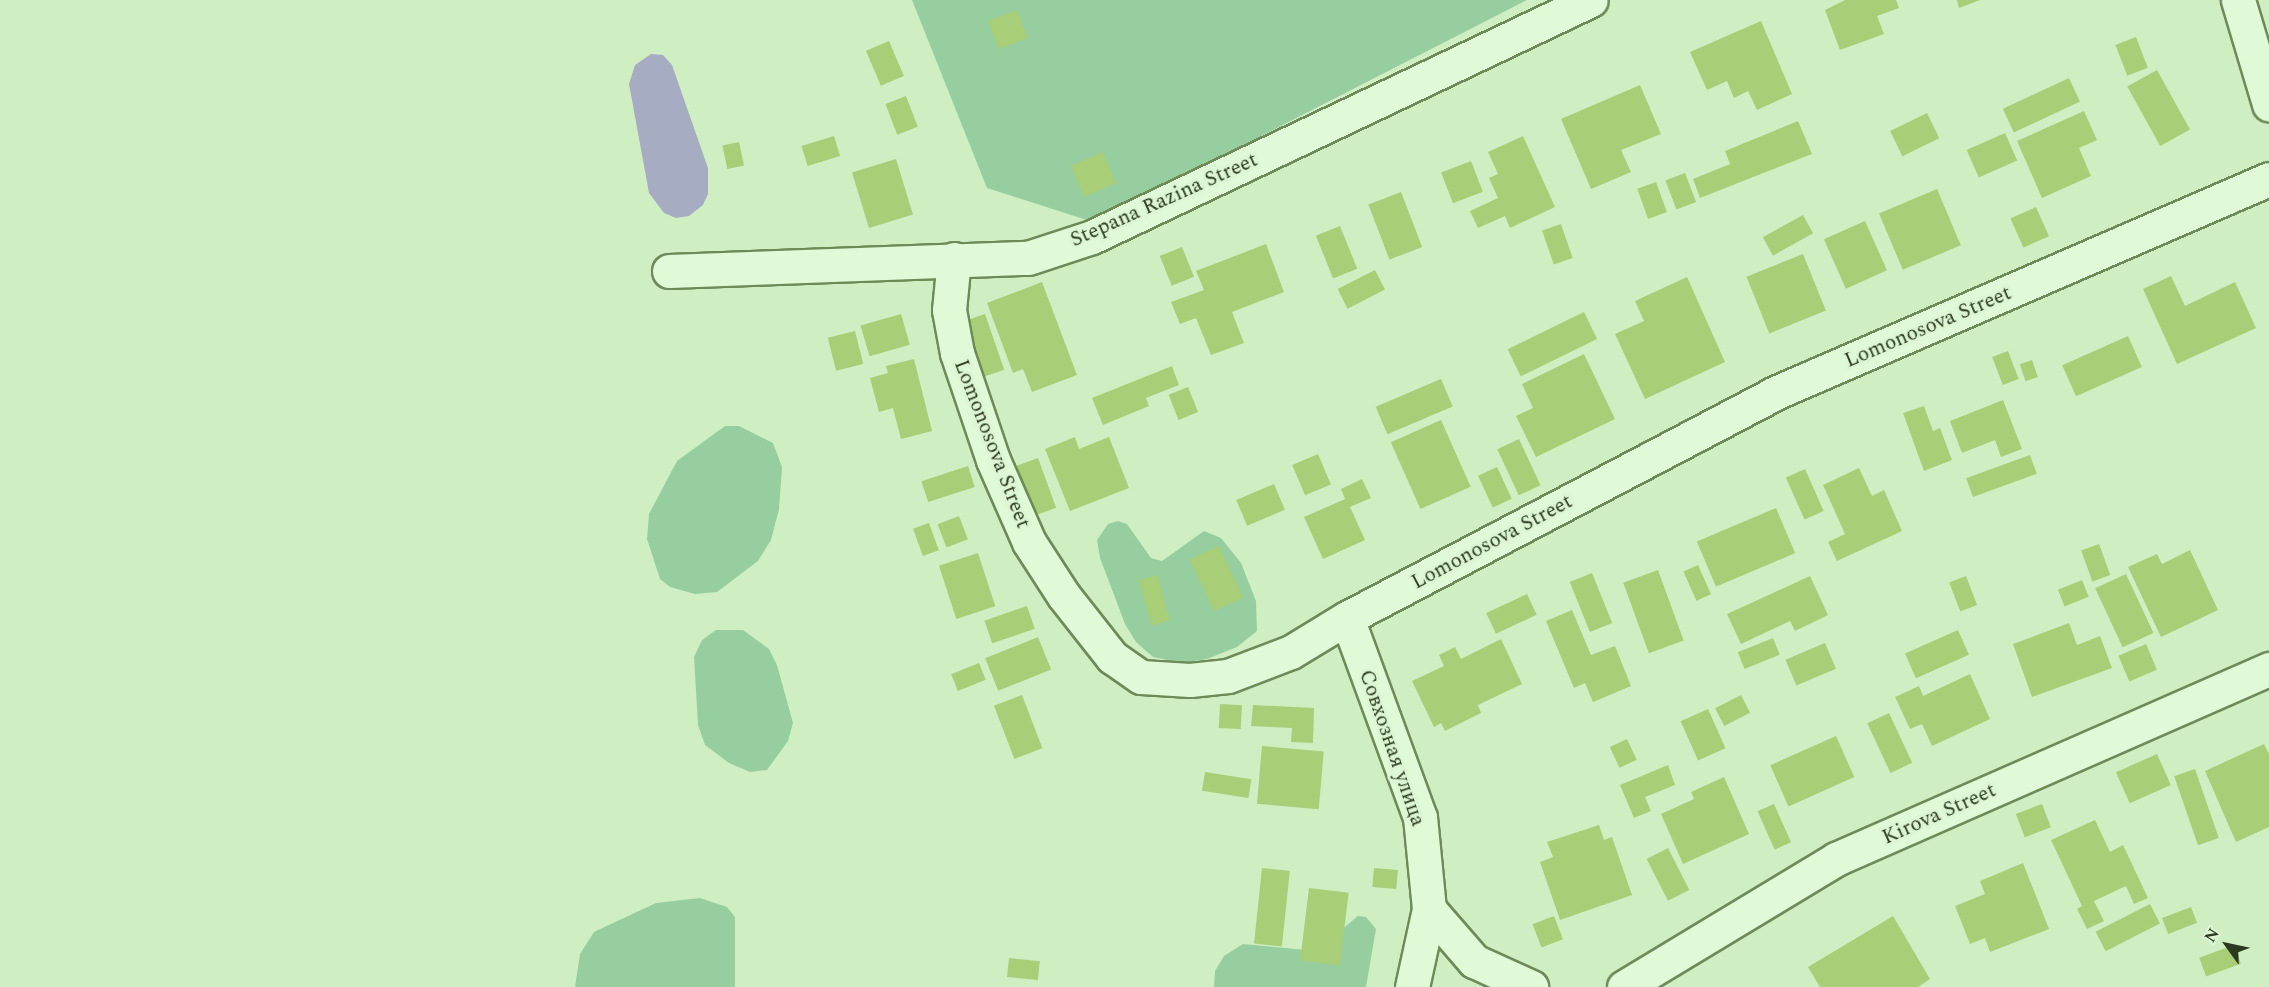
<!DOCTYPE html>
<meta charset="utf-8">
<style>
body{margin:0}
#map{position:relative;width:2269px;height:987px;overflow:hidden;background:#cfefc3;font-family:Spectral,serif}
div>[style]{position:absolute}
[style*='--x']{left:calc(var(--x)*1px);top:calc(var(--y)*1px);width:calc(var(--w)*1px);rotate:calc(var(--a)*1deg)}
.green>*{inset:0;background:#97ce9f}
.water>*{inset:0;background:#a6adc2}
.building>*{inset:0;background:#a8ce78;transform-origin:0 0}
.roads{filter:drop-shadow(2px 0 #6f8a59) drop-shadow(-2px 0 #6f8a59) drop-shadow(0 2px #6f8a59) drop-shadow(0 -2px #6f8a59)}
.minor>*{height:33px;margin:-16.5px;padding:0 16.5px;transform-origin:16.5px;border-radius:16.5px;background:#e0fad7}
span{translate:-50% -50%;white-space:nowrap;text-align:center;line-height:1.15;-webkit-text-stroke:6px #dcf6d3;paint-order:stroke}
.street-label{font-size:21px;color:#2b3a1e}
.north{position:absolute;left:2197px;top:915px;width:60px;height:60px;-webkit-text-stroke:4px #dcf6d3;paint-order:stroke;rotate:303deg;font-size:16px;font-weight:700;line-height:24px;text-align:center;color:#2b3a1e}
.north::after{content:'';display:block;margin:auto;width:21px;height:27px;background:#2b3a1e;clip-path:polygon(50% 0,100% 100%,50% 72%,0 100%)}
</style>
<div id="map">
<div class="green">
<i style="clip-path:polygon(912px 0,1527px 0,1093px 222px,987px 188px)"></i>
<i style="clip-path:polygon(725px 426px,739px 426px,773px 443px,782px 467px,779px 509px,771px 540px,758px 561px,717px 592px,695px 594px,670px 587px,660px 579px,647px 539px,649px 514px,677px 461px)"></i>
<i style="clip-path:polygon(1118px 521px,1127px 524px,1151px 558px,1162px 561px,1204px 531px,1221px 538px,1241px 563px,1256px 601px,1257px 631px,1237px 647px,1207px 659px,1182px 663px,1153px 657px,1136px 642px,1125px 624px,1100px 558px,1097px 540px,1108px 524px)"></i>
<i style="clip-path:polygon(716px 630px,743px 630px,769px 649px,777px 665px,793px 723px,788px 741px,767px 770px,750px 772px,729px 763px,705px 745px,698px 725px,694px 657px,702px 640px)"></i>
<i style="clip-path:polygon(700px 898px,727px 907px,735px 917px,735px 987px,575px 987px,580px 954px,594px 932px,656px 903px)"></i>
<i style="clip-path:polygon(1358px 916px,1366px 917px,1376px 929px,1366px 987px,1214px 987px,1215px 971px,1224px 956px,1243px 944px,1306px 950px,1324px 944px)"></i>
</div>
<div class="water">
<i style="clip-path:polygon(651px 54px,663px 55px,672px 65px,708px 168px,708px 194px,703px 205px,689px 216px,676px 218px,664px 213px,649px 193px,629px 84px,635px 65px)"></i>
</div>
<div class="building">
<i style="clip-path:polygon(1845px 0,1896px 0,1899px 8px,1877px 16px,1884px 34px,1840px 50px,1825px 10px)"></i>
<i style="clip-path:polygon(1957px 0,1980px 0,1959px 8px)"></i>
<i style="left:1017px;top:10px;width:30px;height:31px;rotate:69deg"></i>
<i style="clip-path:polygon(1761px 21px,1792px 94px,1757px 110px,1748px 91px,1734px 98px,1727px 81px,1707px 90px,1690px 52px)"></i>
<i style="left:2136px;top:37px;width:33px;height:22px;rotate:69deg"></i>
<i style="left:889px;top:41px;width:38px;height:25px;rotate:67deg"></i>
<i style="left:2157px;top:70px;width:68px;height:34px;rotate:61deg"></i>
<i style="left:2069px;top:78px;width:26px;height:73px;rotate:65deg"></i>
<i style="clip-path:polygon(1640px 85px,1661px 134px,1621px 150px,1631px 172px,1591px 189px,1561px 119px)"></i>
<i style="left:906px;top:96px;width:33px;height:22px;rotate:69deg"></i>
<i style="clip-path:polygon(2084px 111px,2097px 140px,2079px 148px,2091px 176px,2042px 198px,2017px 141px)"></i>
<i style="left:1927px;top:113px;width:28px;height:41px;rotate:64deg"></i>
<i style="clip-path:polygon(1798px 121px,1812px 154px,1700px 198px,1693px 179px,1730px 164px,1725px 151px)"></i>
<i style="left:2005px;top:133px;width:30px;height:42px;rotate:66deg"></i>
<i style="left:834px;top:136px;width:21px;height:34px;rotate:73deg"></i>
<i style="clip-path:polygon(1523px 136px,1555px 207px,1510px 228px,1505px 216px,1478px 228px,1470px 211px,1498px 198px,1489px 178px,1498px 174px,1488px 152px)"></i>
<i style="left:739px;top:142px;width:24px;height:17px;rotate:78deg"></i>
<i style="left:1103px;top:152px;width:34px;height:35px;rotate:67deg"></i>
<i style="left:896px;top:159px;width:58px;height:46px;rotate:73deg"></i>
<i style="left:1471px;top:161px;width:33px;height:32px;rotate:69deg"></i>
<i style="left:1685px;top:173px;width:31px;height:21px;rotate:69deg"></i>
<i style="left:1656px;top:182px;width:32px;height:20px;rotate:70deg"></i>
<i style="left:1937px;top:189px;width:61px;height:63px;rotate:67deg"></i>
<i style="left:1401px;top:192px;width:59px;height:35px;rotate:69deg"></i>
<i style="left:2036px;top:207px;width:32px;height:28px;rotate:66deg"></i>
<i style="left:1803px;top:215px;width:21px;height:46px;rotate:61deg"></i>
<i style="left:1865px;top:221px;width:54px;height:45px;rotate:66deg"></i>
<i style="left:1561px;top:224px;width:36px;height:20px;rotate:71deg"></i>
<i style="left:1340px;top:226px;width:46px;height:26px;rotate:68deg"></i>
<i style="clip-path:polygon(1266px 244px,1284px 292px,1232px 312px,1244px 343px,1211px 355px,1196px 318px,1180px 324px,1171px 302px,1204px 290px,1196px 271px)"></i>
<i style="left:1182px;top:247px;width:32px;height:24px;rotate:68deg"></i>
<i style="left:1803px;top:254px;width:61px;height:61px;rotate:68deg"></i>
<i style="left:1375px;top:270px;width:22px;height:42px;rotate:63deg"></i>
<i style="clip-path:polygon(2171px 276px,2185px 306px,2235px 282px,2256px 328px,2177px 364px,2143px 289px)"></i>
<i style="clip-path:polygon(1687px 277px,1725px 362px,1645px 399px,1615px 334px,1644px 321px,1635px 301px)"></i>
<i style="clip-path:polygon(1042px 282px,1077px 375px,1032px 392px,1023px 369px,1013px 373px,987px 303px)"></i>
<i style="left:1584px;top:312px;width:30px;height:85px;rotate:64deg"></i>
<i style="left:901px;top:314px;width:32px;height:42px;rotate:74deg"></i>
<i style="left:985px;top:314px;width:59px;height:21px;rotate:71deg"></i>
<i style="left:855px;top:331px;width:34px;height:28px;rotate:76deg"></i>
<i style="left:2128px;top:336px;width:34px;height:72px;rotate:66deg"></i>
<i style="left:2008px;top:351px;width:30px;height:17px;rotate:69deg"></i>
<i style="clip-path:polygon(1584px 354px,1615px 419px,1536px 457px,1516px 416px,1533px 408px,1522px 384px)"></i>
<i style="clip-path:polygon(914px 359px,932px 431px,901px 439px,893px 408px,879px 412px,870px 378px,888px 373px,886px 366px)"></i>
<i style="left:2032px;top:360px;width:18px;height:13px;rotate:71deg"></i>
<i style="clip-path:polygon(1172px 366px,1179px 385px,1146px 398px,1149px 406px,1103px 425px,1092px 398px)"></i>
<i style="left:1441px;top:379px;width:30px;height:71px;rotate:67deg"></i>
<i style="left:1188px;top:387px;width:27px;height:21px;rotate:68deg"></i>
<i style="clip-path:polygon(2003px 400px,2022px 449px,2001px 457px,1995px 440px,1962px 453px,1950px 421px)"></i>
<i style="clip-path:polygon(1924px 406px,1933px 431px,1940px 428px,1952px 460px,1924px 471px,1903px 413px)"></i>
<i style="left:1441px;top:420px;width:73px;height:55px;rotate:66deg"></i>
<i style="clip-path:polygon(1075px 437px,1079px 449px,1109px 437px,1129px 488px,1070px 511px,1045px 449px)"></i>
<i style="left:1519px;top:439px;width:51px;height:24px;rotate:65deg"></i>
<i style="left:1318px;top:454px;width:33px;height:28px;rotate:67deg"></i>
<i style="left:2030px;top:455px;width:20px;height:68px;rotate:70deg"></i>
<i style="left:1038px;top:458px;width:53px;height:30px;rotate:70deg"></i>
<i style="left:968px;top:466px;width:22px;height:49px;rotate:72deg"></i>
<i style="left:1497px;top:467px;width:35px;height:21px;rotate:65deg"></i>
<i style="clip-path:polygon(1859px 468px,1872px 496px,1884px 490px,1902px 531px,1837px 561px,1828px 542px,1845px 534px,1823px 485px)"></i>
<i style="left:1805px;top:469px;width:46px;height:21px;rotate:66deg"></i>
<i style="clip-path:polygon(1362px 479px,1371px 498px,1350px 507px,1365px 540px,1323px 559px,1304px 517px,1345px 499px,1341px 489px)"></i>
<i style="left:1274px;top:484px;width:28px;height:41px;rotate:67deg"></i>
<i style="left:1776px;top:508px;width:49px;height:86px;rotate:67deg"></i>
<i style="left:959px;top:516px;width:25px;height:23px;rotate:69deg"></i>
<i style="left:929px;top:523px;width:29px;height:17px;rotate:70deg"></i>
<i style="left:2099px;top:544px;width:33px;height:19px;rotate:70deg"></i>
<i style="left:1219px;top:546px;width:57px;height:32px;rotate:65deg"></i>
<i style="clip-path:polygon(2190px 550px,2218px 610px,2161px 637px,2128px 567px,2157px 554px,2162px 564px)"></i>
<i style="left:978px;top:553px;width:56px;height:41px;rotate:72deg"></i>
<i style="left:1698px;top:565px;width:32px;height:16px;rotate:66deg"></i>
<i style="left:1658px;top:570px;width:75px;height:37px;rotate:70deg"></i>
<i style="left:1592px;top:573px;width:54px;height:24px;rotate:68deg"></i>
<i style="left:2126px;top:574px;width:65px;height:34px;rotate:65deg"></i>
<i style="left:1157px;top:575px;width:47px;height:19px;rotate:74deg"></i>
<i style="clip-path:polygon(1810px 576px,1828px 615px,1795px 631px,1790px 621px,1741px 644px,1727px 614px)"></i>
<i style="left:1966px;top:576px;width:31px;height:18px;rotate:69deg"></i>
<i style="left:2082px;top:580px;width:18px;height:26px;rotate:68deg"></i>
<i style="left:1527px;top:594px;width:23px;height:45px;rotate:65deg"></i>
<i style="left:1027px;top:606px;width:24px;height:45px;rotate:71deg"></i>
<i style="clip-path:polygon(1572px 610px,1591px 655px,1615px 646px,1631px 686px,1593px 702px,1585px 683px,1574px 688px,1546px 621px)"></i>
<i style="clip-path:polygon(2069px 623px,2077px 645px,2100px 636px,2112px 668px,2032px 697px,2013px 644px)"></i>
<i style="left:1958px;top:630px;width:27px;height:58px;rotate:66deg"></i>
<i style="left:1038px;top:637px;width:35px;height:57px;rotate:68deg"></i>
<i style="left:1773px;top:638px;width:18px;height:38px;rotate:68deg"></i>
<i style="clip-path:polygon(1501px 639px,1522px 684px,1478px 705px,1481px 713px,1445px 731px,1441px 723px,1434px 727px,1412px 681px,1444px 666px,1439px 655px,1455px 647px,1461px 659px)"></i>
<i style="left:1825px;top:643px;width:28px;height:43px;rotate:67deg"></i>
<i style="left:2146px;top:644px;width:28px;height:30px;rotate:67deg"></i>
<i style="left:979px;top:663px;width:18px;height:30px;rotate:68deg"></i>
<i style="clip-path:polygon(1970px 674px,1990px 719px,1932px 746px,1922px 724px,1910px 729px,1895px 697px,1919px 686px,1923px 696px)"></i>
<i style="left:1022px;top:695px;width:57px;height:30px;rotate:69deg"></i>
<i style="left:1741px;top:695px;width:20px;height:29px;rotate:63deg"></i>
<i style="left:1220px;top:704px;width:22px;height:24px;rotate:3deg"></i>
<i style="clip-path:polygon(1253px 705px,1314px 708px,1313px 743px,1291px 742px,1292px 728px,1251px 726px)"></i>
<i style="left:1708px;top:709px;width:43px;height:30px;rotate:66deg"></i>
<i style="left:1889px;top:713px;width:55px;height:24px;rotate:65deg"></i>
<i style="left:1836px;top:736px;width:45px;height:72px;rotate:66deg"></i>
<i style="left:1627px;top:739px;width:23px;height:19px;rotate:65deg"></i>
<i style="clip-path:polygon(2264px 744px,2269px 754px,2269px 827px,2236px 842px,2205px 771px)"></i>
<i style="left:1262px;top:746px;width:62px;height:58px;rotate:5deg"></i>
<i style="left:2157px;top:754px;width:34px;height:45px;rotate:66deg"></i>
<i style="clip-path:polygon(1668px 765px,1675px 785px,1645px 797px,1651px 811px,1634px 818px,1620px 785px)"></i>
<i style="left:2195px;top:769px;width:73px;height:22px;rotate:71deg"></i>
<i style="left:1205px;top:772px;width:47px;height:19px;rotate:9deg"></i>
<i style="clip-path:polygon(1724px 777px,1749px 834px,1683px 864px,1661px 814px,1694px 799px,1691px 792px)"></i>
<i style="left:1774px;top:804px;width:42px;height:18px;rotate:66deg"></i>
<i style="left:2042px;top:804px;width:25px;height:28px;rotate:69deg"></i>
<i style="clip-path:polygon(2095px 820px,2110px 852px,2123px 845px,2148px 898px,2134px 904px,2126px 886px,2094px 901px,2104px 921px,2087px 929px,2077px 909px,2082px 906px,2051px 840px)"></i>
<i style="clip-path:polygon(1599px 825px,1604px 840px,1612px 837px,1632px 895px,1560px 920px,1540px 862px,1553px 857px,1547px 842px)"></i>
<i style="left:1668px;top:848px;width:47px;height:24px;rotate:63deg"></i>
<i style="clip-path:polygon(2023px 863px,2049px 929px,1990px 952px,1985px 938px,1970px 944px,1955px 906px,1985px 894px,1980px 881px)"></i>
<i style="left:1262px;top:868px;width:28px;height:76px;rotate:6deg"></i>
<i style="left:1374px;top:868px;width:24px;height:19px;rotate:5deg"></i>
<i style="left:1309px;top:888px;width:40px;height:73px;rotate:7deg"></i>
<i style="left:2150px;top:904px;width:22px;height:61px;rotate:63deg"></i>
<i style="left:2191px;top:907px;width:17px;height:31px;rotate:69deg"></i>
<i style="left:1554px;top:916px;width:25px;height:23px;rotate:69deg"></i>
<i style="clip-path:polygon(1893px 916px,1930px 979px,1918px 987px,1820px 987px,1808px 967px)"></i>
<i style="left:2234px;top:945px;width:20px;height:37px;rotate:70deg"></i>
<i style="left:1009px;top:958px;width:31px;height:19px;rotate:6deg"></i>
</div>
<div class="roads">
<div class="minor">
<i style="--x:2238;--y:0;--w:109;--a:73.4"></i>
<i style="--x:954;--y:259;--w:51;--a:95.6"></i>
<i style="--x:949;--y:310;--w:44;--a:79.5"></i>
<i style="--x:957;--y:353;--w:113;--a:71.4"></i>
<i style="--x:993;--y:460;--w:90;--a:66.3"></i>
<i style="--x:1029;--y:542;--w:64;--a:57.1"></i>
<i style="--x:1064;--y:596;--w:78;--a:51.8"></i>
<i style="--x:1112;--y:657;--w:35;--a:35"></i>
<i style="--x:1141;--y:677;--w:49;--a:3.5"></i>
<i style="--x:1190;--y:680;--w:38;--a:-6"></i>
<i style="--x:1228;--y:676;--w:67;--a:-20.9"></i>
<i style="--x:1291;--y:652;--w:66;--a:-31.3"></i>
<i style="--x:1347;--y:618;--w:484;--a:-27.7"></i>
<i style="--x:1775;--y:393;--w:538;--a:-23.42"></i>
<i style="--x:669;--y:271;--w:359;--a:-2.1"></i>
<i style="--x:1028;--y:258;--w:67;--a:-18.2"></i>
<i style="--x:1092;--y:237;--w:552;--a:-25.41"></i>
<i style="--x:1347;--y:618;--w:212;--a:69.9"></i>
<i style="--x:1420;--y:817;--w:92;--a:84.4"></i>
<i style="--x:1429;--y:909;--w:80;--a:102.3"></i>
<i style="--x:1429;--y:909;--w:69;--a:49.1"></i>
<i style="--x:1474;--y:961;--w:63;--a:24.5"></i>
<i style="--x:1624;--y:987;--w:248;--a:-31.1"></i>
<i style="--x:1836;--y:859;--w:473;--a:-23.7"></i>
</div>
</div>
<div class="street-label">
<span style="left:1164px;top:200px;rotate:-24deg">Stepana Razina Street</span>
<span style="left:1928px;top:327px;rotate:-23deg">Lomonosova Street</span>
<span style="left:992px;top:444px;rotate:69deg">Lomonosova Street</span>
<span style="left:1492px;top:542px;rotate:-28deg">Lomonosova Street</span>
<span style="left:1392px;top:748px;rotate:71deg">Совхозная улица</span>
<span style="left:1939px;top:814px;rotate:-24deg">Kirova Street</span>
</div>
<div class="north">N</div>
</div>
